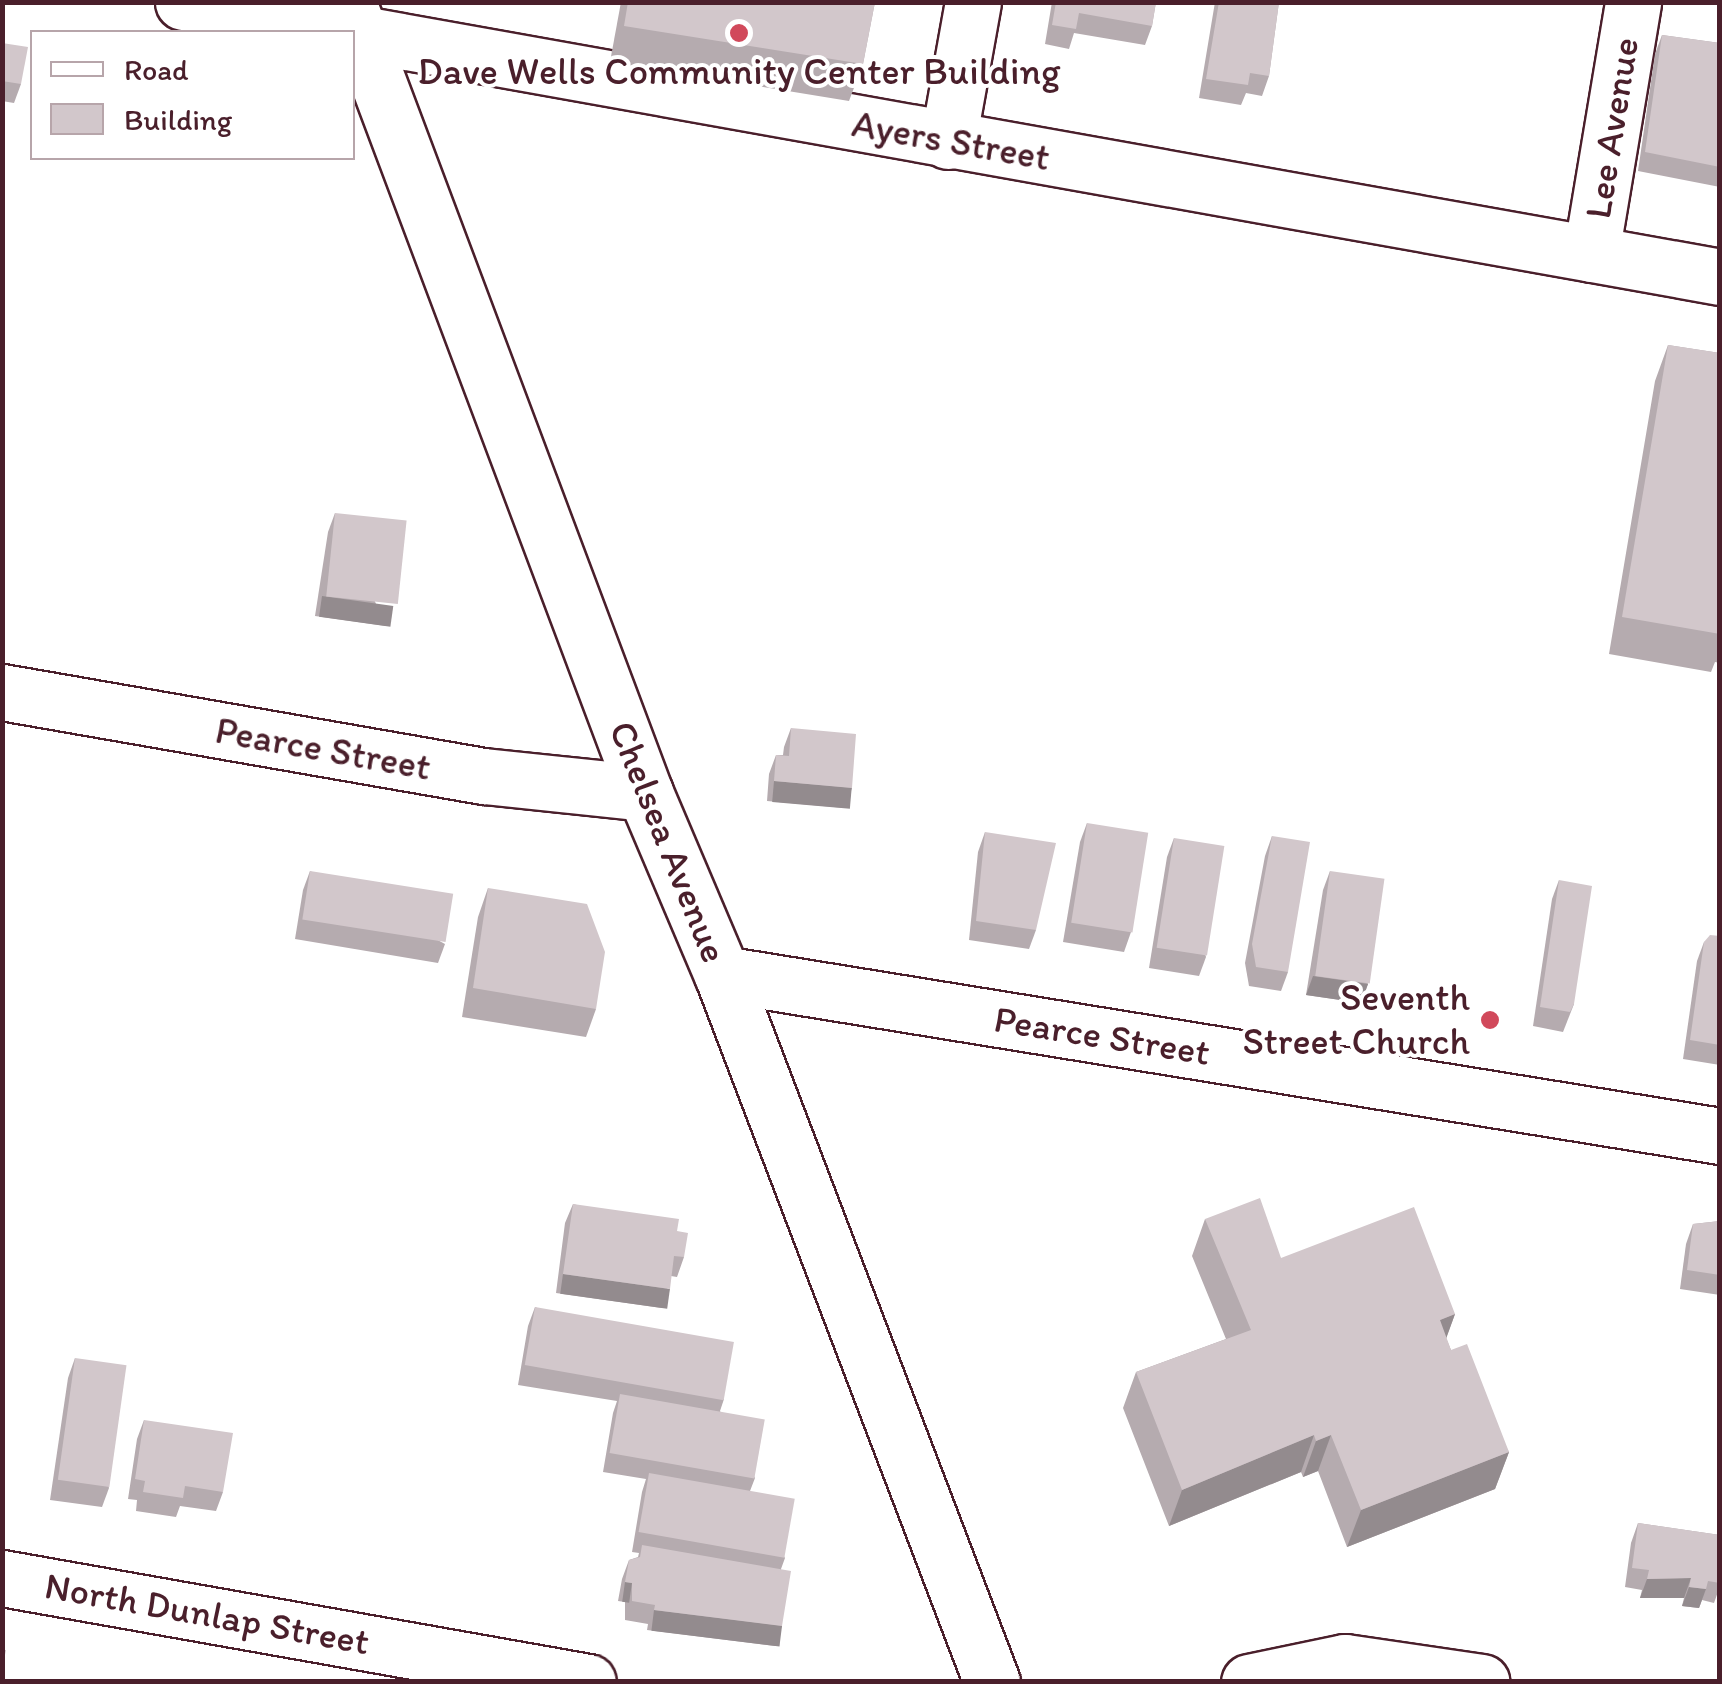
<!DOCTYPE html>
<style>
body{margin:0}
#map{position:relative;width:1722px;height:1684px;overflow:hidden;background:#fff;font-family:Itim,sans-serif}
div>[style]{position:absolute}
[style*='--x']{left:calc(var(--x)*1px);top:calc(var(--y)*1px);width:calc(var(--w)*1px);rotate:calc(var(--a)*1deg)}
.roads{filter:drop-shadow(2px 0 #4a1f2b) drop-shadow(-2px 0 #4a1f2b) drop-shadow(0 2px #4a1f2b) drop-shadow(0 -2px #4a1f2b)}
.minor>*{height:55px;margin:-27.5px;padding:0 27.5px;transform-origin:27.5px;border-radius:27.5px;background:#fff}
.major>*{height:55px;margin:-27.5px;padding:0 27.5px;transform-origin:27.5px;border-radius:27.5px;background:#fff}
.wall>*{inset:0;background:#b5abaf}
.shaded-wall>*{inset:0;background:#938b8e;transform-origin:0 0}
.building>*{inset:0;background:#d2c7cb;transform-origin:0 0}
.dots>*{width:28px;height:28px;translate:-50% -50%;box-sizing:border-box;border:5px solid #fff;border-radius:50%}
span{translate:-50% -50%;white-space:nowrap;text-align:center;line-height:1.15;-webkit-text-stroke:8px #fff;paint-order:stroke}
.poi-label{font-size:38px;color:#4a1f2b}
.right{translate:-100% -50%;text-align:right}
.street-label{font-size:38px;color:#4a1f2b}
.frame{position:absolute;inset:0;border:5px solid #4a1f2b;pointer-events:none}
.legend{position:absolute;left:30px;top:30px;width:325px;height:130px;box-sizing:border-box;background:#fff;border:2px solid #b7a5aa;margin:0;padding:12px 18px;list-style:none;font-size:30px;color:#4a1f2b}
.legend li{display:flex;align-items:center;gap:20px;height:50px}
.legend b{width:50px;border:2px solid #b7a5aa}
</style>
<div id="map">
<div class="roads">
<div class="minor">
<i style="--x:183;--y:2;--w:1561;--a:10.14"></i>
<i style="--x:948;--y:141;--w:141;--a:-79.8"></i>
<i style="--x:1591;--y:254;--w:255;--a:-80.5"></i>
<i style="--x:2;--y:692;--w:489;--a:9.9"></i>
<i style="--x:484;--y:776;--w:162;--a:6"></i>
<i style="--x:722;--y:974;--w:1011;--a:9.22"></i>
<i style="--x:2;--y:1578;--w:595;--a:10.06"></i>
<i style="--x:1249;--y:1682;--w:98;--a:-11.8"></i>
<i style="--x:1345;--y:1662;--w:138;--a:8.3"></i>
</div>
<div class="major">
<i style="--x:348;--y:2;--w:845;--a:69.42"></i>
<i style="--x:645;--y:793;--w:197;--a:67"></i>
<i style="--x:722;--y:974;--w:758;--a:69.13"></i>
</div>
</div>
<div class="wall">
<i style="clip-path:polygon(621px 2px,875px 2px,863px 64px,849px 101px,610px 62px)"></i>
<i style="clip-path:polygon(1052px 2px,1156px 2px,1152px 26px,1145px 45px,1074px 33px,1069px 49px,1045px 44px)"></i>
<i style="clip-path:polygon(1215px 2px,1279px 2px,1269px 76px,1262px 96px,1246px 93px,1241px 105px,1199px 98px)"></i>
<i style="clip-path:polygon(1662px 35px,1720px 43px,1720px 187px,1638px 171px,1655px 54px)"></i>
<i style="clip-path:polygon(2px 43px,21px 84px,14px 103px,2px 101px)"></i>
<i style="clip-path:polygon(1668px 345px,1720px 353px,1720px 663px,1715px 662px,1711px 672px,1609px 654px,1655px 381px)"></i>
<i style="clip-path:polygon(335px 513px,386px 626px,315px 616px,328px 532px)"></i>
<i style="clip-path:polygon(791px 728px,852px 788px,845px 808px,767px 801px,769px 774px,776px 755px,783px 755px,784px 747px)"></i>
<i style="clip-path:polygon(1087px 823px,1131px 932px,1124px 952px,1063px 942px,1080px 842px)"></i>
<i style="clip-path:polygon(985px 832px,1036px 930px,1029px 949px,969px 940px,978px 852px)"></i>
<i style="clip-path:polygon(1272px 836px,1288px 972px,1281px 991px,1249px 986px,1245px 963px,1265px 856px)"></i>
<i style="clip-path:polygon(1174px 838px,1206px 957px,1199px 976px,1149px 968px,1167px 857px)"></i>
<i style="clip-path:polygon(310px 871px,445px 944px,438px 963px,295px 939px,303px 890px)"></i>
<i style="clip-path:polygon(1330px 871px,1368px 984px,1361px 1003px,1306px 995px,1323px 890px)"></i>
<i style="clip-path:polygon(1559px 880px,1574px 1004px,1563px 1032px,1533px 1026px,1552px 899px)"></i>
<i style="clip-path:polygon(488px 888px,596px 1009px,586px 1037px,462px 1017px,478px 917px)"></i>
<i style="clip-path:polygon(1720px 936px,1720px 1065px,1683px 1059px,1697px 961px,1704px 942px)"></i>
<i style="clip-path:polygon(573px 1204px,677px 1231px,684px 1257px,677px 1277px,671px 1276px,662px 1308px,556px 1293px,565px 1223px)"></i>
<i style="clip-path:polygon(1205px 1219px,1281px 1258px,1455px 1314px,1446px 1338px,1451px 1350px,1509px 1452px,1495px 1489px,1347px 1547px,1318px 1471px,1303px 1477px,1301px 1472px,1169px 1526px,1123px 1408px,1136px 1372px,1226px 1339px,1192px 1256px)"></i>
<i style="clip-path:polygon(1720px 1221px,1720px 1295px,1680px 1289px,1686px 1244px,1693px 1224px)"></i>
<i style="clip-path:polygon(535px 1307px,724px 1399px,720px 1411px,755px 1478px,750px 1491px,785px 1558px,781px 1569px,782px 1626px,775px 1646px,647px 1630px,648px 1624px,625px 1620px,625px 1602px,618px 1601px,622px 1579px,629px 1560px,638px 1557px,639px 1553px,632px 1552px,642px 1492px,646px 1479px,603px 1472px,613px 1413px,617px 1401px,518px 1385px,528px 1326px)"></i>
<i style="clip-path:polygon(75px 1358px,109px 1488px,102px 1507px,50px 1500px,68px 1378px)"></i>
<i style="clip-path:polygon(144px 1420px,223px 1492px,216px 1511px,180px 1506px,176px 1517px,136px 1511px,137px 1500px,128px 1499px,137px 1439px)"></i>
<i style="clip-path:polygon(1638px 1523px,1720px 1535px,1720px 1586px,1714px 1603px,1702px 1600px,1699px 1608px,1682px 1606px,1684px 1598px,1640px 1598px,1642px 1590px,1625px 1587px,1631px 1543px)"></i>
</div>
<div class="shaded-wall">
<i style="left:322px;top:596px;width:72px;height:21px;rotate:8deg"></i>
<i style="left:774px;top:781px;width:78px;height:21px;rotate:5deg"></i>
<i style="clip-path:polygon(1313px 976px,1368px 984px,1361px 1003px,1306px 995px)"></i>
<i style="left:563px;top:1274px;width:108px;height:20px;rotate:8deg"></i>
<i style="clip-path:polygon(1455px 1314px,1442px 1350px,1440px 1320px)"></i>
<i style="clip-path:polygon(1314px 1435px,1301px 1472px,1169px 1526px,1182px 1490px)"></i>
<i style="clip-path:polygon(1331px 1435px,1318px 1471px,1303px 1477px,1316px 1441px)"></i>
<i style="clip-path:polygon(1509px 1452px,1495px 1489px,1347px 1547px,1361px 1510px)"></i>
<i style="clip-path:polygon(1691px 1578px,1684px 1598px,1640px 1598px,1647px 1579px)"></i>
<i style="left:625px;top:1582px;width:7px;height:20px;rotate:8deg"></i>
<i style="clip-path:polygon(1689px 1587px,1706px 1589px,1699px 1608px,1682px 1606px)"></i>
<i style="left:654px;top:1610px;width:129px;height:21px;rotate:7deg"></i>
</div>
<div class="building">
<i style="clip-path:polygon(628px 2px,875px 2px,863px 64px,624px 26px)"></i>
<i style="clip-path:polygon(1056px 2px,1156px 2px,1152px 26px,1079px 13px,1076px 29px,1052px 25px)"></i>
<i style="clip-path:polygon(1219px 2px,1279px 2px,1269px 76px,1250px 73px,1248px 85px,1206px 79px)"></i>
<i style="clip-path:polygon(1662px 35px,1720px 43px,1720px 167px,1645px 152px)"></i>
<i style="clip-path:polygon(2px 43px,28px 47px,21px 84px,2px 81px)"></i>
<i style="clip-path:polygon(1668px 345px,1720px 353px,1720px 634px,1622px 617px)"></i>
<i style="left:335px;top:513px;width:72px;height:84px;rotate:6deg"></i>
<i style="clip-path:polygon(791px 728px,856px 734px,852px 788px,774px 781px,776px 755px,789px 756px)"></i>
<i style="left:1087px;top:823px;width:62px;height:101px;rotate:9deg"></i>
<i style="clip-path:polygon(985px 832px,1056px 843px,1036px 930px,976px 921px)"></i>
<i style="clip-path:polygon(1272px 836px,1310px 842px,1288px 972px,1256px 967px,1252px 944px)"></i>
<i style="left:1174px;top:838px;width:51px;height:111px;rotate:9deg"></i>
<i style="left:310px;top:871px;width:145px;height:49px;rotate:9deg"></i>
<i style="left:1330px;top:871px;width:55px;height:106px;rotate:8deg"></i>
<i style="clip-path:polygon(1559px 880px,1592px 886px,1574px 1004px,1570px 1012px,1540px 1007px)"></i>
<i style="clip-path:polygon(488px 888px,587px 904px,605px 952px,596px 1009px,473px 988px)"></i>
<i style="clip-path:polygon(1710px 935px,1720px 936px,1720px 1045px,1690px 1040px,1704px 942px)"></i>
<i style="clip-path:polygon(1260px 1198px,1281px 1258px,1414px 1207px,1455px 1314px,1440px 1320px,1451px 1350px,1467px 1344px,1509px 1452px,1361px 1510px,1331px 1435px,1316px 1441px,1314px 1435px,1182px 1490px,1136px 1372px,1251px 1330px,1205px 1219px)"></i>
<i style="clip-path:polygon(573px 1204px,679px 1219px,677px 1231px,688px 1233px,684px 1257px,674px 1256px,670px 1289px,563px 1274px)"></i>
<i style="clip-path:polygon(1720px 1221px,1720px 1275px,1687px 1270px,1693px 1224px)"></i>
<i style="left:535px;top:1307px;width:202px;height:59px;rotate:10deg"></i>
<i style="left:75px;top:1358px;width:52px;height:123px;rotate:8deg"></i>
<i style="left:620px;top:1394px;width:147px;height:60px;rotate:10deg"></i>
<i style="clip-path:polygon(144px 1420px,233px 1433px,223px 1492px,185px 1486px,183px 1498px,143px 1492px,145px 1481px,135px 1479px)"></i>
<i style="left:649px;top:1473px;width:148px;height:60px;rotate:10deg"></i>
<i style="clip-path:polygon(1638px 1523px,1720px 1535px,1720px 1583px,1708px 1581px,1706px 1589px,1689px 1587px,1691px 1578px,1647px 1579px,1649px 1570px,1632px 1568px)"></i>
<i style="clip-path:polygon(642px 1545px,791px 1571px,782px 1626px,654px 1610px,655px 1605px,632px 1601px,632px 1583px,625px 1582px,629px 1560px,640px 1557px)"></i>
<i style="clip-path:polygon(2px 1650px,6px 1650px,2px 1670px)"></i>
</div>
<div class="dots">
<i style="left:739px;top:33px;background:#d1495b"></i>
<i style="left:1490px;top:1020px;background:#d1495b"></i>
</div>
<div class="poi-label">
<span style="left:739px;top:72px">Dave Wells Community Center Building</span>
<span class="right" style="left:1470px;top:1020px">Seventh<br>Street Church</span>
</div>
<div class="street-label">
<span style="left:1612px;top:128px;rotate:-81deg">Lee Avenue</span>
<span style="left:951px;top:141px;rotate:10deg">Ayers Street</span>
<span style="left:323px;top:749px;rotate:10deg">Pearce Street</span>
<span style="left:668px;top:842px;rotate:68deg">Chelsea Avenue</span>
<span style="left:1102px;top:1036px;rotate:9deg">Pearce Street</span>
<span style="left:207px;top:1614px;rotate:10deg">North Dunlap Street</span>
</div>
<div class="frame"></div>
<ul class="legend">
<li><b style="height:12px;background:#fff"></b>Road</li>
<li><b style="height:28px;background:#d2c7cb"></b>Building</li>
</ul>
</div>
